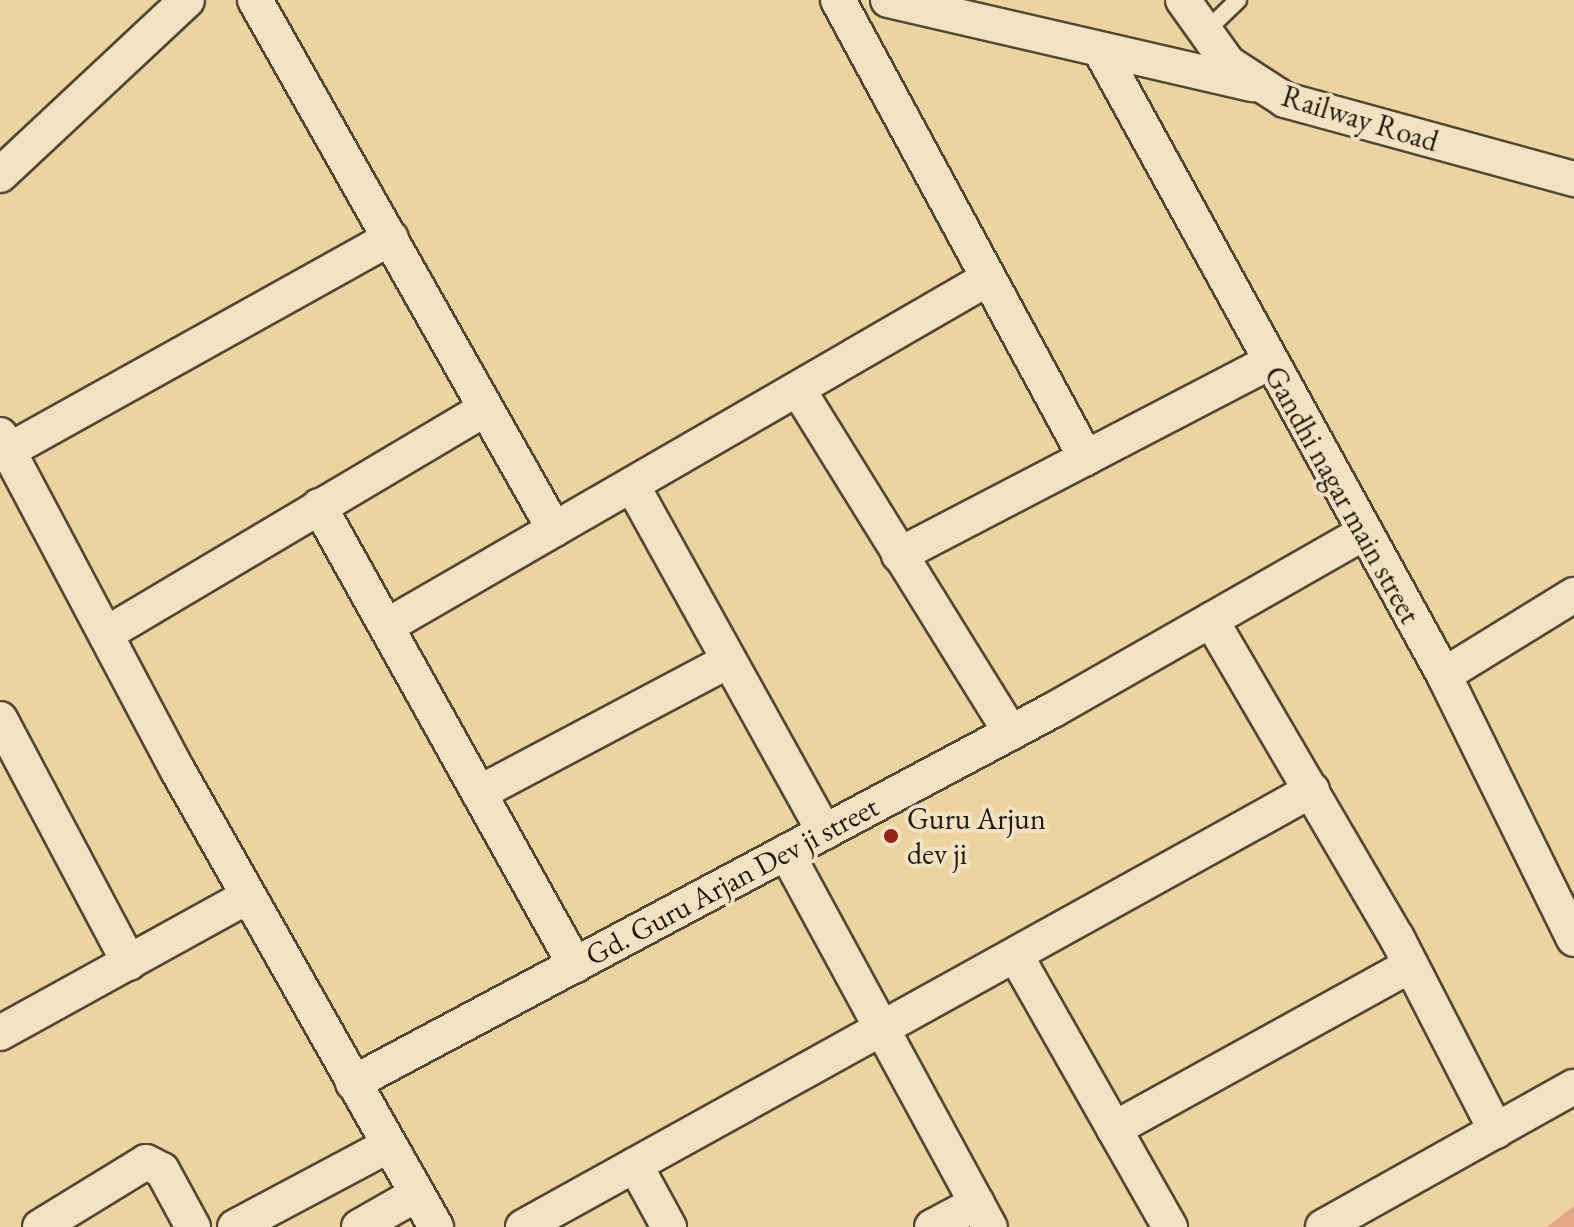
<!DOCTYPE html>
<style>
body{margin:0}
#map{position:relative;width:1574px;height:1227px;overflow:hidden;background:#ebd3a2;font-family:"EB Garamond",serif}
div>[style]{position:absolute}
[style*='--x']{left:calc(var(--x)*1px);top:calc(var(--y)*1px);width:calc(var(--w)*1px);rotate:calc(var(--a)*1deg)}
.building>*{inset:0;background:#e2a987}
.roads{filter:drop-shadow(2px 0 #544732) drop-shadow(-2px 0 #544732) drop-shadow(0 2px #544732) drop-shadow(0 -2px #544732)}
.service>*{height:16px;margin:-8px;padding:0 8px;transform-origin:8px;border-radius:8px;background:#f2e2c3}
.minor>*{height:34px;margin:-17px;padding:0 17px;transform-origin:17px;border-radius:17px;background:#f2e2c3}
.dots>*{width:22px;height:22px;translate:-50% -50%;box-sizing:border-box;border:4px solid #f2e2c3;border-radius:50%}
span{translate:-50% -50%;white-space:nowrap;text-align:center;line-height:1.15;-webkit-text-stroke:8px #f2e2c3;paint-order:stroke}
.street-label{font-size:30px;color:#21180d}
.poi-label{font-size:30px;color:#21180d}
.left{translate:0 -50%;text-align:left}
</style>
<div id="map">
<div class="building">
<i style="clip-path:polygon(1574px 1206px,1574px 1227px,1547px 1227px)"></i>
</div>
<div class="roads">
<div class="service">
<i style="--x:1205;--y:32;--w:46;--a:-44.1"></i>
</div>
<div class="minor">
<i style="--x:255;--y:0;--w:608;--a:60.52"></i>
<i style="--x:838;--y:0;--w:521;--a:61.57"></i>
<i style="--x:888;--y:0;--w:374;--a:13"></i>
<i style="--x:1183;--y:0;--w:77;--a:54.5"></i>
<i style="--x:1228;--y:63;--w:68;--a:33"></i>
<i style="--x:1285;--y:100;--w:300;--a:15.3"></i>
<i style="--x:1103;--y:55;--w:708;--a:61.19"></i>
<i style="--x:1444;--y:675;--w:294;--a:63.8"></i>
<i style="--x:0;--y:175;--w:256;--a:-43.1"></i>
<i style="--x:799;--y:391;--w:402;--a:58.2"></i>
<i style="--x:0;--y:435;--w:380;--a:62.1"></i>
<i style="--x:178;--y:771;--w:524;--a:60.5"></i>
<i style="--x:8;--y:451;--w:438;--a:-29.1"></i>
<i style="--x:632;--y:485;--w:397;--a:61"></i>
<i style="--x:319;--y:506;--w:526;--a:60.85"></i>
<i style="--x:899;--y:555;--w:416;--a:-27.5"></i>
<i style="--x:1211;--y:620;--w:368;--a:59.7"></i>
<i style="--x:1397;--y:938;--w:217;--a:62.8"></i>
<i style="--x:387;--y:626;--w:693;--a:-30.04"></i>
<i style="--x:106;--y:634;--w:439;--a:-30.7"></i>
<i style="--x:1444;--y:675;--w:153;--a:-31.6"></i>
<i style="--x:0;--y:719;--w:276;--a:62.1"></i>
<i style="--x:479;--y:793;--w:282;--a:-27.9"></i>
<i style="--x:786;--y:852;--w:427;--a:61.5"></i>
<i style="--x:1016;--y:956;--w:312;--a:60.4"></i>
<i style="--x:0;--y:1033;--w:283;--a:-28.9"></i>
<i style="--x:353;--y:1083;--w:793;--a:-28.05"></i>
<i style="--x:1053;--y:710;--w:353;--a:-29.7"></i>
<i style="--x:1114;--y:1129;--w:339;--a:-28.9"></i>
<i style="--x:635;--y:1165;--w:71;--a:61.3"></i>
<i style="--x:40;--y:1227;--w:124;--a:-31.5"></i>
<i style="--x:146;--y:1162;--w:18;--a:27"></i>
<i style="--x:162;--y:1170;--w:65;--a:61.5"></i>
<i style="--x:235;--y:1227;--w:174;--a:-28"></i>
<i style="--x:359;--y:1227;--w:67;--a:-29.6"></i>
<i style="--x:523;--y:1227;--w:902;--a:-28.98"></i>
<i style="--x:932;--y:1227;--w:51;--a:-28.1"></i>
<i style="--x:1323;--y:1227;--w:287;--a:-29.2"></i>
</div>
</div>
<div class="dots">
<i style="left:891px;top:836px;background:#8f2418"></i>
</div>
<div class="street-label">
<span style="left:1360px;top:119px;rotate:17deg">Railway Road</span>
<span style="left:1342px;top:495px;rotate:61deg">Gandhi nagar main street</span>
<span style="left:732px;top:881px;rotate:-28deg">Gd. Guru Arjan Dev ji street</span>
</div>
<div class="poi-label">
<span class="left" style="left:907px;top:836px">Guru Arjun<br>dev ji</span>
</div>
</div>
